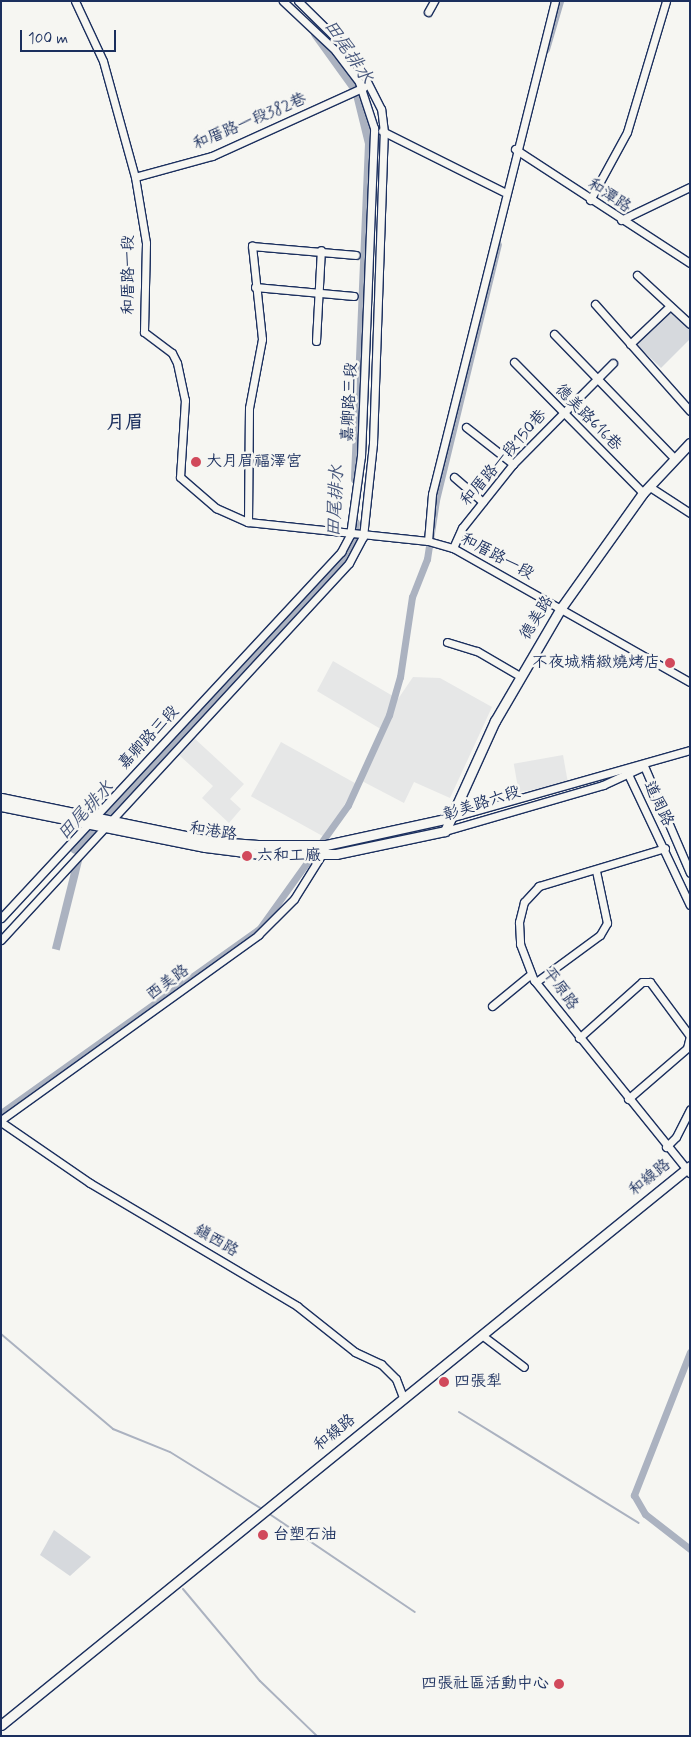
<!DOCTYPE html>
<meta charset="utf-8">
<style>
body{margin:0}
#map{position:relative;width:691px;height:1737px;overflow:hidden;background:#f6f6f2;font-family:Mynerve,"LXGW WenKai TC",sans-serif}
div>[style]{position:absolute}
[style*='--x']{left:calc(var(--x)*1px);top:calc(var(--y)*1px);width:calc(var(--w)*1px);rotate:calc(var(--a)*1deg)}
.built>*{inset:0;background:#e6e7e7;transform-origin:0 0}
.green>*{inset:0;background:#d6d9dd}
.water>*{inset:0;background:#abb2c0;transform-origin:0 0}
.stream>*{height:2px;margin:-1px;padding:0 1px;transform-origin:1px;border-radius:1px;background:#abb2c0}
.canal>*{height:7px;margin:-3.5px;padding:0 3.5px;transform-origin:3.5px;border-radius:3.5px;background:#abb2c0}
.river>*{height:11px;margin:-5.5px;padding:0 5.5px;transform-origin:5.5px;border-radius:5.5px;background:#abb2c0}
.roads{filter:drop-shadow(1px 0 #1b2f5e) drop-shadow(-1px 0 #1b2f5e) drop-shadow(0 1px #1b2f5e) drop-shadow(0 -1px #1b2f5e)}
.minor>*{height:7px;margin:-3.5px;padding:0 3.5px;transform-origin:3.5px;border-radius:3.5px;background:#f6f6f2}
.major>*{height:9px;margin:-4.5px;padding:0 4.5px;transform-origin:4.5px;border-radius:4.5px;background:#f6f6f2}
.dots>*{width:14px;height:14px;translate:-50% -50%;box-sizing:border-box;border:2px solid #f6f6f2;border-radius:50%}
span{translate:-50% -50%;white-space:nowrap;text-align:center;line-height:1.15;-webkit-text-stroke:5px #f6f6f2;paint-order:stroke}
.street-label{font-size:16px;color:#1b2f5e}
.poi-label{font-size:16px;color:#1b2f5e}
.left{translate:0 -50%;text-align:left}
.right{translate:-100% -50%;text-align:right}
.water-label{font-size:18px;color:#46567b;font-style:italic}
.quarter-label{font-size:19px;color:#1b2f5e;font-weight:700}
.frame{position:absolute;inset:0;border:2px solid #1b2f5e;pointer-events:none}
.scale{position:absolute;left:20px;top:30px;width:96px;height:22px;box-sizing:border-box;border:2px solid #1b2f5e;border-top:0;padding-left:6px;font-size:15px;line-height:18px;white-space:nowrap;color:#1b2f5e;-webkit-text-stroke:4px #f6f6f2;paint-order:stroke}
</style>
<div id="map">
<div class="built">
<i style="clip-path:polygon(333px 661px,398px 699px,413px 677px,440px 678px,492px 707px,450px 798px,414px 782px,404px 803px,360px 780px,384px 731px,317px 691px)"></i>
<i style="clip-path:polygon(194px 738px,244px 784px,230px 799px,241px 809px,229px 823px,202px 798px,213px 786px,179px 755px)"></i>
<i style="left:281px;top:742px;width:86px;height:62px;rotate:29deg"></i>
<i style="left:563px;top:755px;width:29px;height:50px;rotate:80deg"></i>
</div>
<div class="green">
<i style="clip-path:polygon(672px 310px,690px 325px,690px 339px,661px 368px,636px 344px)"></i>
<i style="clip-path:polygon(54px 1530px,91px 1557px,70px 1576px,40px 1555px)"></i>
</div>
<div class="water">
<i style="left:80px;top:836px;width:8px;height:116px;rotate:14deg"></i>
</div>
<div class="stream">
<i style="--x:1;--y:1334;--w:147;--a:40.3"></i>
<i style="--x:113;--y:1429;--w:61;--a:22"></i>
<i style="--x:170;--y:1452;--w:108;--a:31.8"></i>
<i style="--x:459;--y:1412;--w:211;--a:31.7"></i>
<i style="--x:268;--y:1513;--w:177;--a:34"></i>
<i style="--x:183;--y:1589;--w:120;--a:50.1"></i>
<i style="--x:260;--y:1681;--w:79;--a:44"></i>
</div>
<div class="canal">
<i style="--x:546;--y:49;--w:50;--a:-73.7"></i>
<i style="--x:1;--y:1113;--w:318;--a:-35.5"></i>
<i style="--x:260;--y:928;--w:151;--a:-54.4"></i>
<i style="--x:348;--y:805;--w:99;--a:-65.5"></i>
<i style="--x:389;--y:715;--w:40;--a:-74"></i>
<i style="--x:400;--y:677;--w:81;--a:-81.5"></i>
<i style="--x:412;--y:597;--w:41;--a:-68.5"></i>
<i style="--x:427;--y:559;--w:60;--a:-81.3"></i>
<i style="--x:436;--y:500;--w:263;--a:-76.4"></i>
<i style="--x:690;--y:1352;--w:154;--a:111.4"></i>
<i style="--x:634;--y:1495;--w:22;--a:60"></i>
<i style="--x:645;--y:1514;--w:57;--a:37.9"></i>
</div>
<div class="river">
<i style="--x:316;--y:33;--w:70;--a:54.3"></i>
<i style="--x:357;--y:90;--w:55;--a:76.2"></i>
<i style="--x:370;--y:143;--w:336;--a:92.4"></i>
<i style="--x:75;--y:848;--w:376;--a:-47.3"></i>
<i style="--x:330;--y:572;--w:35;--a:-51"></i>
<i style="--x:352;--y:545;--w:22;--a:-85"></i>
</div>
<div class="roads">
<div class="minor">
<i style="--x:75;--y:1;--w:66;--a:65"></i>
<i style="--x:103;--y:61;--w:120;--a:74.6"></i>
<i style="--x:135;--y:177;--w:67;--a:80.5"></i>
<i style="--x:146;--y:243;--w:89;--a:91.3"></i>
<i style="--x:144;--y:332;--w:35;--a:37"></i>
<i style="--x:172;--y:353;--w:11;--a:63"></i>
<i style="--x:177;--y:363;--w:38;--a:78"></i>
<i style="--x:185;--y:400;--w:77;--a:93.7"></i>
<i style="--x:180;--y:477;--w:48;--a:40.7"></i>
<i style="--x:216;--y:508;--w:35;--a:24"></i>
<i style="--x:248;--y:522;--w:181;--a:6"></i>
<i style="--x:428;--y:541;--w:26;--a:16"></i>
<i style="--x:453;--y:548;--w:272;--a:29.5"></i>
<i style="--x:428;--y:12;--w:13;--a:-61"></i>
<i style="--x:382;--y:131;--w:136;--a:26.6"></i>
<i style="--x:515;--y:149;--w:209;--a:33.1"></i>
<i style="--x:135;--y:177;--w:80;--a:-15.3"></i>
<i style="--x:212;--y:156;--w:167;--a:-24.4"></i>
<i style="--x:590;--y:200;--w:77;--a:-61.4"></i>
<i style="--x:627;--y:132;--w:137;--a:-73.4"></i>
<i style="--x:621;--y:220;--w:76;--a:-25.6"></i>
<i style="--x:637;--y:275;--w:72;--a:42.8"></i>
<i style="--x:255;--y:287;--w:99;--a:5.2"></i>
<i style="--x:595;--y:304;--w:143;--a:48.4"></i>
<i style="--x:554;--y:334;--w:174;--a:45.9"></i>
<i style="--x:316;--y:341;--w:91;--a:-86.9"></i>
<i style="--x:630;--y:344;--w:55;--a:-43.5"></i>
<i style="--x:514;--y:362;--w:184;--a:45.4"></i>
<i style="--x:466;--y:427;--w:60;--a:38.2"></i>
<i style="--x:454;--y:477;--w:38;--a:41"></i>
<i style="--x:650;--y:487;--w:48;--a:33"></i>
<i style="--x:248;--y:522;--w:114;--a:-89.5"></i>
<i style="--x:249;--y:408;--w:70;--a:-79.3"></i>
<i style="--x:262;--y:339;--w:94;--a:-96.1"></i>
<i style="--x:252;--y:246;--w:104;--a:4.9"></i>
<i style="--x:428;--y:541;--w:47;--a:-85.1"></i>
<i style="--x:432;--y:494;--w:508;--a:-75.99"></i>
<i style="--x:453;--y:548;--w:22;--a:-66"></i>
<i style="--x:462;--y:528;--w:82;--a:-51.4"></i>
<i style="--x:513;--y:464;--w:142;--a:-45.3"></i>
<i style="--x:447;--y:642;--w:31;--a:17"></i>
<i style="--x:477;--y:651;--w:50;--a:30.2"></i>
<i style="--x:644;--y:766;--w:116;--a:66.7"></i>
<i style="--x:627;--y:772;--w:147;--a:64.7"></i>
<i style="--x:450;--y:818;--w:249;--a:-15.8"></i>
<i style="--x:445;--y:831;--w:165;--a:-16.2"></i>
<i style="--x:603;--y:785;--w:43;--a:-24.8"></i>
<i style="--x:665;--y:848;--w:132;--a:163.2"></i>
<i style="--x:539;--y:886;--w:22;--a:133"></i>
<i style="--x:524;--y:902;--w:21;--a:104"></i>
<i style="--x:519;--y:922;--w:22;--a:87"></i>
<i style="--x:520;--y:944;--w:39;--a:69"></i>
<i style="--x:534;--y:980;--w:248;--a:51.1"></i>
<i style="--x:1;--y:918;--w:500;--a:-47.1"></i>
<i style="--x:341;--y:552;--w:19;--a:-62"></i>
<i style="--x:350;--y:535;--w:80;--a:-82.1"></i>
<i style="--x:361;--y:456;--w:328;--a:-87.7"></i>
<i style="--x:374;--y:128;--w:48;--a:-108.1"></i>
<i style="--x:359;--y:82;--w:39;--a:-127"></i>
<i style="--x:336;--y:51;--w:73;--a:-136.7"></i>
<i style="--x:1;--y:940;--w:513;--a:-47.29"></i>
<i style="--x:349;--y:563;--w:30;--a:-62"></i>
<i style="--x:363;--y:537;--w:95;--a:-83.9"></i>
<i style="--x:373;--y:443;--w:311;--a:-88"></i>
<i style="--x:384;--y:132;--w:23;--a:-97"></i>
<i style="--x:381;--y:109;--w:59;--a:-117"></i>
<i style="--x:354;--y:56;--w:78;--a:-135.5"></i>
<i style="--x:536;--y:982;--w:79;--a:-36.3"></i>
<i style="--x:600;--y:935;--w:14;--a:-60"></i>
<i style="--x:607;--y:923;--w:53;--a:-101.9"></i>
<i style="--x:492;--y:1006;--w:50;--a:-39.4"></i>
<i style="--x:579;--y:1038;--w:84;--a:-41.6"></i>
<i style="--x:642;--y:982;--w:8;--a:0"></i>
<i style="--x:650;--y:982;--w:67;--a:53.5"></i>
<i style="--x:628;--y:1099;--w:78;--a:-40.8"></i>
<i style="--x:687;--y:1048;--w:12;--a:-76"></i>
<i style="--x:1;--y:1120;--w:317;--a:-35.7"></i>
<i style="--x:258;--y:935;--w:51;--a:-45"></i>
<i style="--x:294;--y:899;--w:57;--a:-58"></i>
<i style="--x:1;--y:1122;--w:108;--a:34.4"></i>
<i style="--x:90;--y:1183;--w:241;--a:30.7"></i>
<i style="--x:297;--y:1306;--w:74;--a:38.4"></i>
<i style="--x:355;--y:1352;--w:29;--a:25"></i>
<i style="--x:381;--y:1364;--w:21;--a:45"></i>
<i style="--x:396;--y:1379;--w:19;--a:69"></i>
<i style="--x:666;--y:1147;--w:14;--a:-45"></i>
<i style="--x:676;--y:1137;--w:31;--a:-63"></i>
<i style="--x:483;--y:1336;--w:51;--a:37.1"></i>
</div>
<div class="major">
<i style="--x:1;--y:798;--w:219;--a:11.6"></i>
<i style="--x:216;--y:842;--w:42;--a:4.1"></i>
<i style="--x:258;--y:845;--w:68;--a:0"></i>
<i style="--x:326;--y:845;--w:127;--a:-12.3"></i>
<i style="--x:1;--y:806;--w:208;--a:11.4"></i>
<i style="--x:205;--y:847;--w:56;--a:7.1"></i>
<i style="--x:261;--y:854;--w:75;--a:0"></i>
<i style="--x:336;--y:854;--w:111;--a:-11.9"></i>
<i style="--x:445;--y:831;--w:121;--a:-65.6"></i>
<i style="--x:495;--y:721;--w:131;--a:-59.7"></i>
<i style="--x:561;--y:608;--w:141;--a:-54.5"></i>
<i style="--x:643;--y:493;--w:69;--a:-46.8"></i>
<i style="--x:1;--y:1725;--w:887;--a:-39.05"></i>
</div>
</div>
<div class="dots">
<i style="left:196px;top:462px;background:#d1495b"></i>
<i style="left:670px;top:663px;background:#d1495b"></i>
<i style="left:247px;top:856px;background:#d1495b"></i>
<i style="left:444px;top:1382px;background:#d1495b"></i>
<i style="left:263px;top:1535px;background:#d1495b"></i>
<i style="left:559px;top:1684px;background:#d1495b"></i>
</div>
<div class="street-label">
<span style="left:250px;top:122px;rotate:-23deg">和厝路一段382巷</span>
<span style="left:609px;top:196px;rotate:33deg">和潭路</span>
<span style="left:129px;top:275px;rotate:-90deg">和厝路一段</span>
<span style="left:350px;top:402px;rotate:-87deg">嘉卿路三段</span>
<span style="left:588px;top:418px;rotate:45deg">德美路616巷</span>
<span style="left:504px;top:458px;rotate:-49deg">和厝路一段150巷</span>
<span style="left:497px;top:557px;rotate:28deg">和厝路一段</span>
<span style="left:537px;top:618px;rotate:-58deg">德美路</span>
<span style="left:149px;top:738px;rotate:-47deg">嘉卿路三段</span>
<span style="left:482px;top:804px;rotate:-18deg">彰美路六段</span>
<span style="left:658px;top:804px;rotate:64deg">道周路</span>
<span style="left:213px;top:832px;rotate:9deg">和港路</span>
<span style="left:168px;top:983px;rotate:-36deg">西美路</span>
<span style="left:560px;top:989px;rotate:54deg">平原路</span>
<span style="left:650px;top:1178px;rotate:-39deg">和線路</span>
<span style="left:216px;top:1241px;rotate:30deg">鎮西路</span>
<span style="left:335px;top:1433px;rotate:-39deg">和線路</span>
</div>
<div class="poi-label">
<span class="left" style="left:206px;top:462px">大月眉福澤宮</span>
<span class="right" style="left:660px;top:663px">不夜城精緻燒烤店</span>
<span class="left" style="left:257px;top:856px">六和工廠</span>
<span class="left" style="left:454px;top:1382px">四張犁</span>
<span class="left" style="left:273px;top:1535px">台塑石油</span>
<span class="right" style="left:549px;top:1684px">四張社區活動中心</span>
</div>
<div class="water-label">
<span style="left:348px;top:52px;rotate:56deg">田尾排水</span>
<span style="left:336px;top:501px;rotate:-87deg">田尾排水</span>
<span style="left:86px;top:811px;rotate:-47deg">田尾排水</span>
</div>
<div class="quarter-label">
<span style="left:125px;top:423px">月眉</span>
</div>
<div class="frame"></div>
<div class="scale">100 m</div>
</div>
